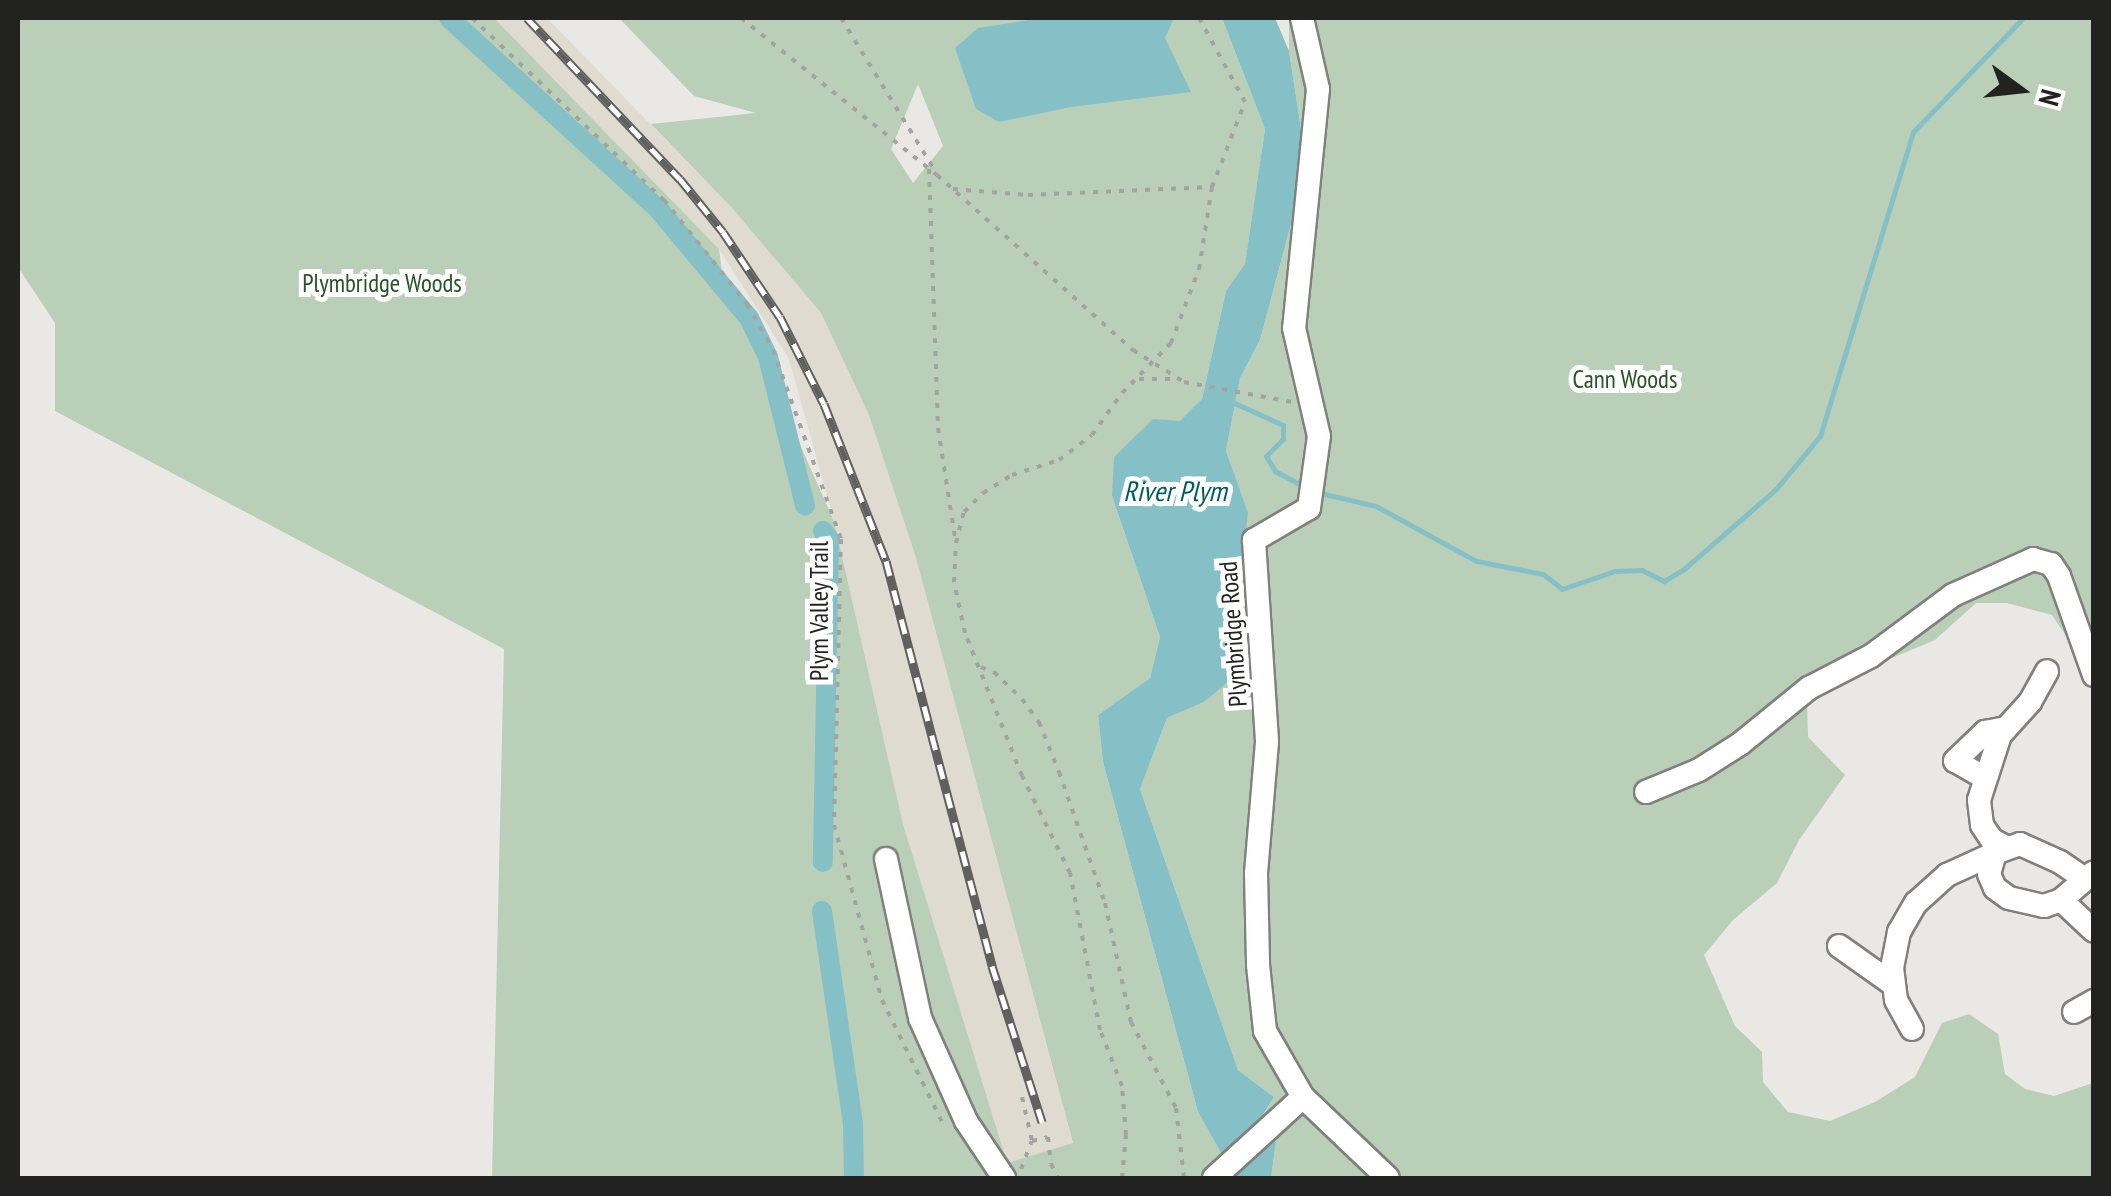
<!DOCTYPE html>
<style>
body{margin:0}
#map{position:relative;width:2111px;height:1196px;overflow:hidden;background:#e9e8e5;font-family:"PT Sans Narrow",sans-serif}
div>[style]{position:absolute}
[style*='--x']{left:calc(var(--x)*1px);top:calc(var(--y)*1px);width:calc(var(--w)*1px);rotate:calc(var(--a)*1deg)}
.built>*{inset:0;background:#dfdbd1}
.green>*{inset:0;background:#b9cfb7}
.water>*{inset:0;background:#85c0c7}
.stream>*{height:5px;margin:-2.5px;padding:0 2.5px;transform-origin:2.5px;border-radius:2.5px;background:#85c0c7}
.canal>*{height:20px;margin:-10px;padding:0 10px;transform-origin:10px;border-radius:10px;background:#85c0c7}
.path>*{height:4px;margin-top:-2px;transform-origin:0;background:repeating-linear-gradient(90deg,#a4a3a1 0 5px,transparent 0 13px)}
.roads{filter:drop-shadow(2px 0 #81807d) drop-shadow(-2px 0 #81807d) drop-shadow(0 2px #81807d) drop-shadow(0 -2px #81807d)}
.minor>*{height:22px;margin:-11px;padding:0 11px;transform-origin:11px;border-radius:11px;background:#fff}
.rail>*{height:9px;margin-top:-4.5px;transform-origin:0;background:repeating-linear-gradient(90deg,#fff 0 15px,#60605e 0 30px);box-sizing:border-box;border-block:2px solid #60605e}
span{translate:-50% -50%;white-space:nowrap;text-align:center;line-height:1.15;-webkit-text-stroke:10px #fff;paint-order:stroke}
.park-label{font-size:25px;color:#265424}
.street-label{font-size:25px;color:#222221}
.water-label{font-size:28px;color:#015b63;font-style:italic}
.frame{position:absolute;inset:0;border:20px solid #222221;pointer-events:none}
.north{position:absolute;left:1971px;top:40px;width:100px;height:100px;-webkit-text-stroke:8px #fff;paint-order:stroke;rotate:105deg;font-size:28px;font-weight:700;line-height:40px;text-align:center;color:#222221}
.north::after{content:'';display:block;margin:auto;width:35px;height:45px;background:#222221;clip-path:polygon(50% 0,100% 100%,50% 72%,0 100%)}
</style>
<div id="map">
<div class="built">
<i style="clip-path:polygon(494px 18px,547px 18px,733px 209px,821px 313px,869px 415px,916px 558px,1073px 1144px,1006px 1163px,903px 824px,834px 521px,789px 359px,719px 249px)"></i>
</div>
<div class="green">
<i style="clip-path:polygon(evenodd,18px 18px,494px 18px,719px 249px,725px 294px,765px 366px,834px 521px,903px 824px,1007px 1163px,1073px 1143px,916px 558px,869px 415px,821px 313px,733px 209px,651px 124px,756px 113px,694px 96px,619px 18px,1222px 18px,1265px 129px,1245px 265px,1226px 291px,1202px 399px,1112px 496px,1160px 637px,1150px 678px,1098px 715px,1103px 762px,1198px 1112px,1235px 1178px,492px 1178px,504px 649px,55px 411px,55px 323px,18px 267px,18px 18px,918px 84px,943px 146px,913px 183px,891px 149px,918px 84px)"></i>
<i style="clip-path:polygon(1289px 18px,2093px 18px,2093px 676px,2052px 615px,2007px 603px,1976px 603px,1935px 640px,1892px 658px,1843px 667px,1807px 697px,1808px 737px,1845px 775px,1799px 840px,1777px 883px,1733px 920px,1704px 955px,1735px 1026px,1762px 1052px,1763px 1082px,1788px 1112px,1830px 1121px,1875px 1102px,1915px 1077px,1942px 1023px,1969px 1014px,1998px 1034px,2005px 1074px,2025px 1089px,2054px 1096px,2093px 1083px,2093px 1178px,1271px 1178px,1276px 1142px,1261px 1119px,1274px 1097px,1238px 1070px,1140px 789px,1167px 718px,1204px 702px,1247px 513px,1226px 451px,1240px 378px,1260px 340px,1295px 209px,1302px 135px,1289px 51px)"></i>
</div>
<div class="water">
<i style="clip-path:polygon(1041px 18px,1174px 18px,1165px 38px,1191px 92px,1071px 107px,999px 122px,976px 109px,955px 48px,978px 28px)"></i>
<i style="clip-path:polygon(1222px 18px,1275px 18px,1289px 51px,1302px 135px,1295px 209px,1260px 340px,1240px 378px,1226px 451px,1248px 513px,1229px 681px,1204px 702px,1167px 718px,1140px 789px,1238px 1070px,1274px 1097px,1261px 1118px,1276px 1142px,1271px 1178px,1235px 1178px,1198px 1112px,1103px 762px,1098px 715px,1150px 678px,1160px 637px,1112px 496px,1114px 457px,1153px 419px,1180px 421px,1202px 399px,1226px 291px,1245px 264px,1265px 129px)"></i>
</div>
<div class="stream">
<i style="--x:1230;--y:401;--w:58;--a:24.4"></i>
<i style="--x:1283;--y:425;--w:14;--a:90"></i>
<i style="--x:1283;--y:439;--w:24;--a:135"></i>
<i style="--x:1266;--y:456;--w:17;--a:59"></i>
<i style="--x:1275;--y:471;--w:34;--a:28"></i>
<i style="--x:1320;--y:493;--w:57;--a:13.1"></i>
<i style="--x:1376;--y:506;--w:114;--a:28.8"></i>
<i style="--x:1476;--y:561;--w:68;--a:11"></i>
<i style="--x:1543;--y:574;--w:24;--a:38"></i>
<i style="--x:1562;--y:589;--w:56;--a:-18.8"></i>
<i style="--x:1615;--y:571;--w:27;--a:-2"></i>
<i style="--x:1642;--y:570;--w:25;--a:27"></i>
<i style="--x:1664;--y:581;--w:23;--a:-31"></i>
<i style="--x:1684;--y:569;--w:122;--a:-41"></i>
<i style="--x:1776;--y:489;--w:69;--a:-50.3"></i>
<i style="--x:1820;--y:436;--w:318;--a:-73"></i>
<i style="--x:1913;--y:132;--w:158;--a:-46"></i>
</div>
<div class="canal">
<i style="--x:449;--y:18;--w:285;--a:42.4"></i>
<i style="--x:659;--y:210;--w:141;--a:50.2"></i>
<i style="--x:749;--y:318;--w:43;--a:64"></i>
<i style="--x:768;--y:357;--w:153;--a:76"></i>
<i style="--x:823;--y:531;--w:10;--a:53"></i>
<i style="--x:829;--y:539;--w:323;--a:91.1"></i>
<i style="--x:822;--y:911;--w:215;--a:81.7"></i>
<i style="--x:853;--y:1124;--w:54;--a:88.9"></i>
</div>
<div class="path">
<i style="--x:472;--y:18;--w:265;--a:43.5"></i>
<i style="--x:664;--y:200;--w:133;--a:51.4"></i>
<i style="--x:747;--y:304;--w:53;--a:60.5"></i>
<i style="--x:773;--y:350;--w:201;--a:70.2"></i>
<i style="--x:841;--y:539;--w:286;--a:91.4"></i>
<i style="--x:834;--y:825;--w:181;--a:74.7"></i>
<i style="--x:882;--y:1000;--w:140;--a:63.8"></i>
<i style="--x:741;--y:18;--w:251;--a:38.7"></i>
<i style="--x:937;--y:175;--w:263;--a:41.8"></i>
<i style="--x:1133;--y:350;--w:60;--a:32.1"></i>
<i style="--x:1184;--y:382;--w:110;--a:10.5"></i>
<i style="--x:841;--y:18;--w:180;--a:58.4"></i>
<i style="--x:929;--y:169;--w:259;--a:88"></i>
<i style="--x:938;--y:428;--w:111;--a:81.2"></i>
<i style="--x:953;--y:189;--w:75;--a:4.6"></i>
<i style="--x:1028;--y:195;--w:184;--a:-2.5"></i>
<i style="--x:1139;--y:379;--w:40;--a:0"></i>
<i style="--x:981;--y:667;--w:14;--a:21"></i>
<i style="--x:994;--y:672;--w:39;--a:44"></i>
<i style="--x:1022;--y:699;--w:29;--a:54"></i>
<i style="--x:1039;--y:722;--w:54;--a:68.2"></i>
<i style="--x:1059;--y:772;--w:139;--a:70.7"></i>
<i style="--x:1105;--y:903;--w:122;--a:77.7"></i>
<i style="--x:1131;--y:1022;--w:97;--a:62.4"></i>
<i style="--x:1176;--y:1108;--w:70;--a:83.5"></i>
<i style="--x:1022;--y:1097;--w:45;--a:77.2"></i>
<i style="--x:1021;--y:1169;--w:30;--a:-69"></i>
<i style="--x:1032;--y:1141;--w:16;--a:-14"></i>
<i style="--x:1048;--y:1137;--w:27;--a:84"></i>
<i style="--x:1051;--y:1164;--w:16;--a:63"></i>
<i style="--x:1122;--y:1178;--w:43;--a:-84.7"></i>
<i style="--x:1126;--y:1135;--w:49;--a:-94.7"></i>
<i style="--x:1122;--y:1086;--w:60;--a:-111.4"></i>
<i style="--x:1100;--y:1030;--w:160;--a:-100.8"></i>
<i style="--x:1070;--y:873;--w:108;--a:-116.3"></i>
<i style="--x:1022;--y:776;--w:154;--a:-111.7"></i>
<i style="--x:965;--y:633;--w:52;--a:-102.2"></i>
<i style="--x:954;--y:582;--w:39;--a:-87"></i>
<i style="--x:956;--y:543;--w:32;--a:-76"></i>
<i style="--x:964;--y:512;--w:27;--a:-45"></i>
<i style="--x:983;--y:493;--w:34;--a:-32"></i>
<i style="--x:1012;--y:475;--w:49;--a:-17.7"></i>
<i style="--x:1059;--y:460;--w:41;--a:-37.1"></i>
<i style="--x:1092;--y:435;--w:52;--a:-54.5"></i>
<i style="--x:1122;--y:393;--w:70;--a:-45.6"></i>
<i style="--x:1171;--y:343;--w:79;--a:-69.3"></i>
<i style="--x:1199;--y:269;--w:83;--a:-81"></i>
<i style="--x:1212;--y:187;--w:91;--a:-68.8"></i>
<i style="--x:1245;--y:102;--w:96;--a:-118.7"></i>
</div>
<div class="roads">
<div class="minor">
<i style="--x:1302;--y:18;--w:73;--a:77.3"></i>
<i style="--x:1318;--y:89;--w:240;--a:95.7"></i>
<i style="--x:1294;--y:328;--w:111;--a:77"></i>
<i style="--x:1319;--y:436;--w:73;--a:97.9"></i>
<i style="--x:1309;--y:508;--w:64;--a:149.8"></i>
<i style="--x:1254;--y:540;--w:202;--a:86.3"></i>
<i style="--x:1267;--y:742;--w:132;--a:94.8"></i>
<i style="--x:1256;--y:874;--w:91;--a:88.7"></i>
<i style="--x:1258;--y:965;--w:66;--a:83.9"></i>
<i style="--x:1265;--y:1031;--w:76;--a:60.1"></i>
<i style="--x:1303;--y:1097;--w:117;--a:43.6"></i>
<i style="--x:1985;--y:778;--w:34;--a:-150"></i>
<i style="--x:1955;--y:761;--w:42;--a:-44"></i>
<i style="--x:1985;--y:732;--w:20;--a:-11"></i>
<i style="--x:1646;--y:792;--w:57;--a:-22.5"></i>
<i style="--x:1699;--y:770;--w:49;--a:-32.4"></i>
<i style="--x:1740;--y:744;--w:89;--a:-39.1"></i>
<i style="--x:1809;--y:688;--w:70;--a:-27.3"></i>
<i style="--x:1871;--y:656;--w:102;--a:-36.6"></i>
<i style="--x:1953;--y:595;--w:88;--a:-24.2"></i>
<i style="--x:2033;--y:559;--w:19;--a:16"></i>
<i style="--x:2051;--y:564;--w:14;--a:56"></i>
<i style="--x:2059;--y:576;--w:105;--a:70.5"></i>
<i style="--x:2004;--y:846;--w:13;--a:-153"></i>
<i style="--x:1992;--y:840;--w:18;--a:-124"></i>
<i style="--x:1982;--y:825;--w:25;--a:-97"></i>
<i style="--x:1979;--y:800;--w:68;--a:-72.1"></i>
<i style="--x:2000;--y:735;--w:45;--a:-47.7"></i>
<i style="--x:2030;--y:702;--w:35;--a:-61"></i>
<i style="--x:886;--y:859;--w:163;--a:77.9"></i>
<i style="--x:920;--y:1018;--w:113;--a:65.9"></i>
<i style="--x:966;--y:1121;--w:69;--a:56.3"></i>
<i style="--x:2085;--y:879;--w:30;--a:-146"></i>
<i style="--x:2060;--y:862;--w:44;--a:-155.8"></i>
<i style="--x:2020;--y:844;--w:27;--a:160"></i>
<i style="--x:1995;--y:853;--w:22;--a:106"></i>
<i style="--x:1989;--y:874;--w:15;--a:67"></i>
<i style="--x:1995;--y:888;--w:17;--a:36"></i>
<i style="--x:2009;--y:898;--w:36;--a:13"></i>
<i style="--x:2044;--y:906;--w:18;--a:-19"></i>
<i style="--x:2061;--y:900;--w:43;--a:-40.3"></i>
<i style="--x:2061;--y:900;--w:45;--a:43.2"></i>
<i style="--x:1839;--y:946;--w:67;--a:35.3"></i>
<i style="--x:2074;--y:1012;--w:23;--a:-29"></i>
<i style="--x:1912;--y:1029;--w:33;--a:-119"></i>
<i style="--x:1896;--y:1000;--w:32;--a:-97"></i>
<i style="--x:1892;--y:968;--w:37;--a:-79"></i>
<i style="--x:1899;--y:932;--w:34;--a:-60"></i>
<i style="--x:1916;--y:903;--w:42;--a:-42.1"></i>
<i style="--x:1947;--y:875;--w:53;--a:-24.6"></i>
<i style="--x:1214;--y:1178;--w:120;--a:-42.3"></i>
</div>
</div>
<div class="rail">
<i style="--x:527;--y:18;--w:222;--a:46.5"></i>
<i style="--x:680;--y:179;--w:68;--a:50.9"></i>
<i style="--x:723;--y:232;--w:102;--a:56.2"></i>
<i style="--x:780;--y:317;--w:97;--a:63.2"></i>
<i style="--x:824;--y:404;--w:169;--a:68.5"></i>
<i style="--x:886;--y:561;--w:419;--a:75.3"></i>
<i style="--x:992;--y:966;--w:164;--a:72.2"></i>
</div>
<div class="park-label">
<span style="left:382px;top:283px">Plymbridge Woods</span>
<span style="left:1625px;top:379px">Cann Woods</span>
</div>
<div class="street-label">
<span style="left:819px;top:611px;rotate:-90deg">Plym Valley Trail</span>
<span style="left:1233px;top:634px;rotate:-94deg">Plymbridge Road</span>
</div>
<div class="water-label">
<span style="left:1175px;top:491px">River Plym</span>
</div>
<div class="frame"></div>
<div class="north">N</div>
</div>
